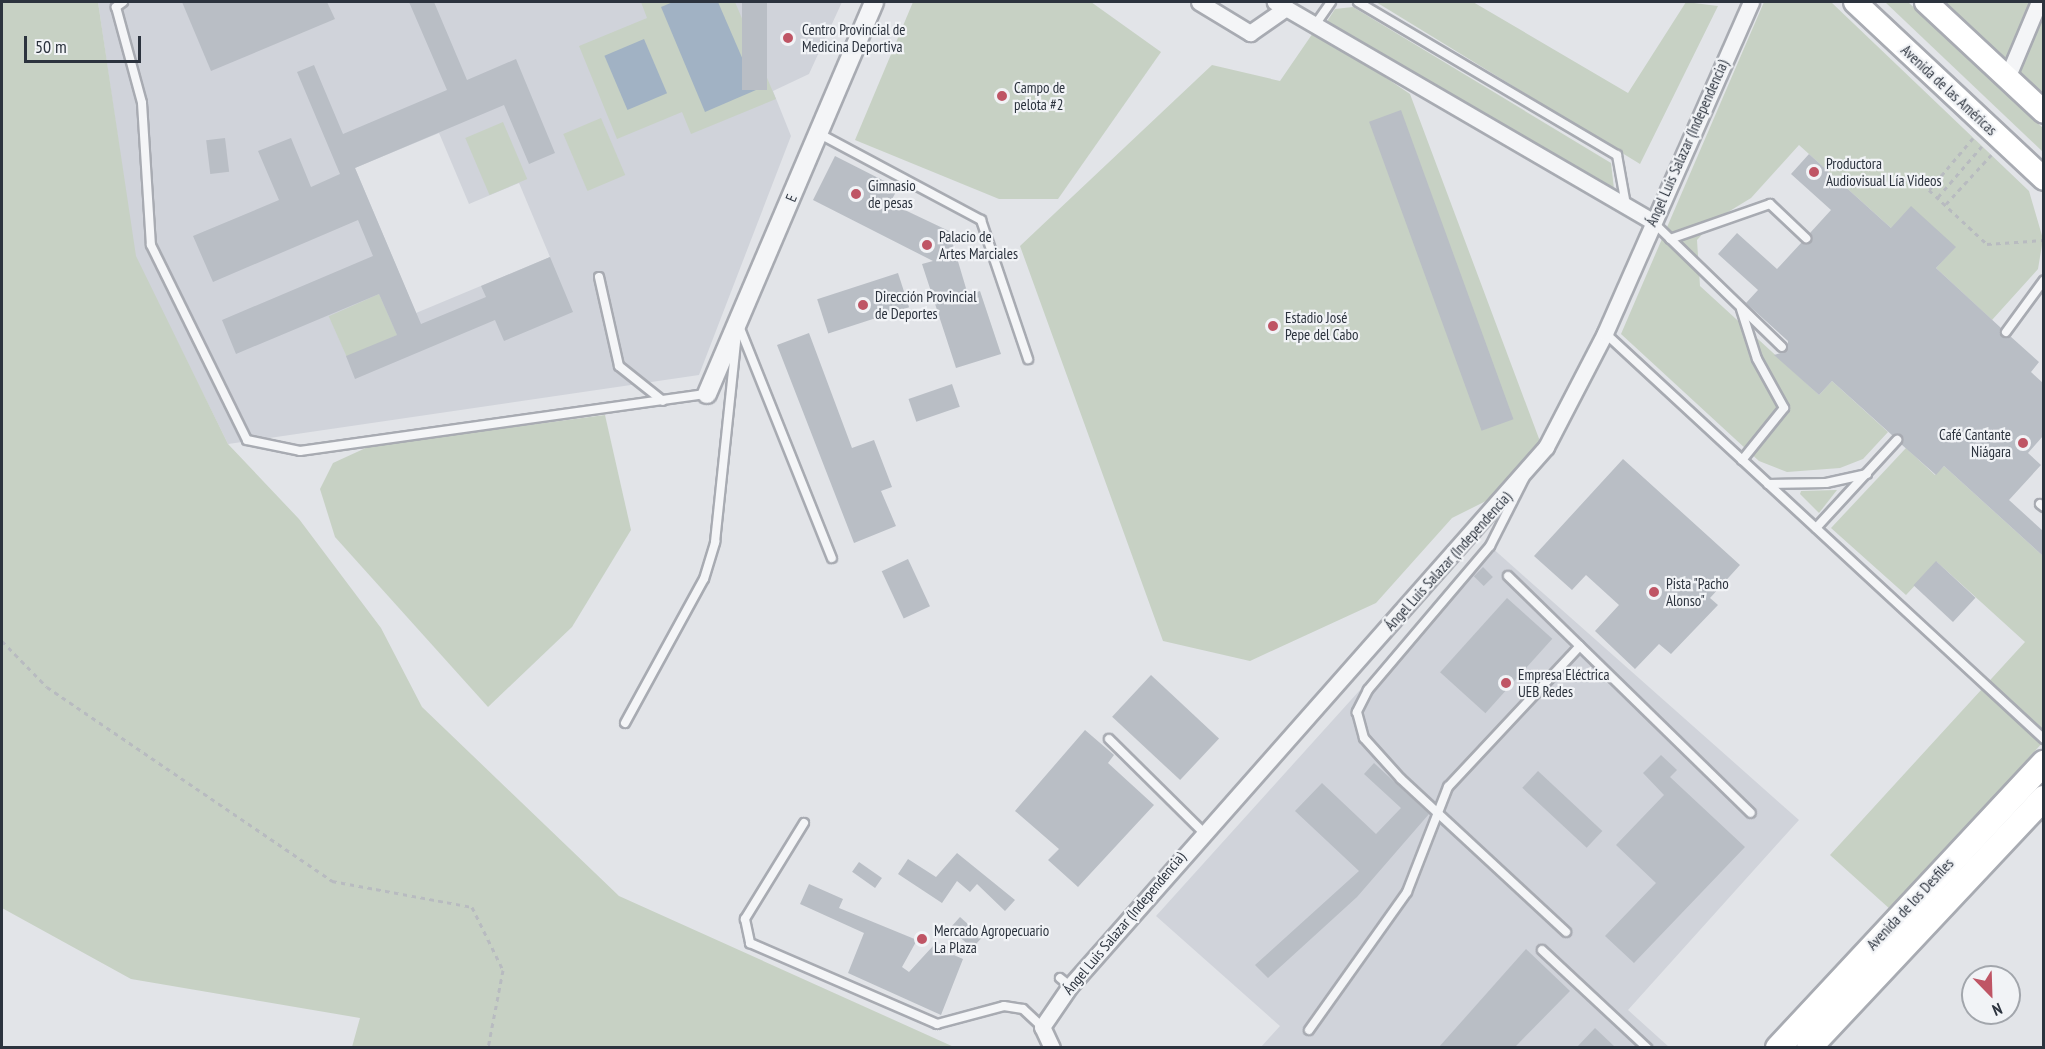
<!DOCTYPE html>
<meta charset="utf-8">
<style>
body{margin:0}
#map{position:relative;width:2045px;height:1049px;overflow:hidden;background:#e2e4e8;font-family:"PT Sans Narrow",sans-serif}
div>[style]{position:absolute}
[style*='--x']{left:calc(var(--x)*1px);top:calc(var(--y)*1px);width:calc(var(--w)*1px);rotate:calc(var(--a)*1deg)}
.built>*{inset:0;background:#d0d3da}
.green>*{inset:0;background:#c7d1c4;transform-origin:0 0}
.water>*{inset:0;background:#a1b2c4;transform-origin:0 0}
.building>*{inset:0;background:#b9bec5;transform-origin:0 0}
.path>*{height:3px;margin-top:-1.5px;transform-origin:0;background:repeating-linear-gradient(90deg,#b8bbc0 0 4.5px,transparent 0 9px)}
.roads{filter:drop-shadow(2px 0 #a8abb2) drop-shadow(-2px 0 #a8abb2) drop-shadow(0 2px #a8abb2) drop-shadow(0 -2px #a8abb2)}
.service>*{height:8px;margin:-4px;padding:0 4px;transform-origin:4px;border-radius:4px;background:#f4f5f7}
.minor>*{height:15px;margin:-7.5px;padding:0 7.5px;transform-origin:7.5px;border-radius:7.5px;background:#f4f5f7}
.tertiary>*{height:18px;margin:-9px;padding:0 9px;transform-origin:9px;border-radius:9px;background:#f4f5f7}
.primary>*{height:22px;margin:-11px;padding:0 11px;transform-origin:11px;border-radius:11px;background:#fff}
.trunk>*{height:24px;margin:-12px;padding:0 12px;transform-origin:12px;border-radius:12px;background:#fff}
.dots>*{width:16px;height:16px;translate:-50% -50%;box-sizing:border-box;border:3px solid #f1f3f6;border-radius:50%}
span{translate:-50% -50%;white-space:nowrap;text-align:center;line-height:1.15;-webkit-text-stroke:4.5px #f1f3f6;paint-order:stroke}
.poi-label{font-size:15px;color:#2c333e}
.left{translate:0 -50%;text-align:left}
.right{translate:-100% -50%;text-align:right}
.street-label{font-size:15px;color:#2c333e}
.frame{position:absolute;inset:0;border:3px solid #2c333e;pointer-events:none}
.north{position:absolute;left:1961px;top:965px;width:60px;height:60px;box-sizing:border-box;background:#f1f3f6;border:2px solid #a2a6ac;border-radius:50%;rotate:157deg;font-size:16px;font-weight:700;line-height:24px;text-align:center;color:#2c333e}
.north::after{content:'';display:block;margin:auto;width:21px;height:27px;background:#bf5565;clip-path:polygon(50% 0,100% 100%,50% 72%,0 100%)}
.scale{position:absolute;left:24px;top:36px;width:117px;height:27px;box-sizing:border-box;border:3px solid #2c333e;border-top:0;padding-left:8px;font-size:18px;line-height:21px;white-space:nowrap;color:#2c333e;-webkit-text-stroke:4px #f1f3f6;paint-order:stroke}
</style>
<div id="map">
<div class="built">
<i style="clip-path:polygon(evenodd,98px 2px,842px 2px,809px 74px,773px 91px,791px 136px,699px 375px,228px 444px,135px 256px,98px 2px,439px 133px,469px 204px,519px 183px,550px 257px,416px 313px,355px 168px,439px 133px)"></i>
<i style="clip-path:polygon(1490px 546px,1799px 820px,1628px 1010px,1669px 1047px,1261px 1047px,1280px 1026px,1156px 916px)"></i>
</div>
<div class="green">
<i style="clip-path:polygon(2px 2px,98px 2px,136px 256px,228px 444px,299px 519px,381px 628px,422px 707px,619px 896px,954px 1047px,352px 1047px,360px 1018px,131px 979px,2px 908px)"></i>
<i style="clip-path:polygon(641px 2px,735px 2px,776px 99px,691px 134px,682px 112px,617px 139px,579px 46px,647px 18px)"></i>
<i style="clip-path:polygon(913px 2px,1091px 2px,1161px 52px,1058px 199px,999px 199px,855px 140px)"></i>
<i style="clip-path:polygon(1376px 2px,1473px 2px,1628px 93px,1686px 2px,1718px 6px,1640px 164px)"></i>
<i style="clip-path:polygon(1764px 2px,1831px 2px,2029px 191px,2043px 239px,2038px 269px,1992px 320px,1936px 268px,1955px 247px,1891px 228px,1799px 145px,1751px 198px,1715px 220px,1697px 240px,1700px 286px,1819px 395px,1832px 381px,1888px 432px,1863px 459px,1840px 468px,1787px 472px,1759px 461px,1621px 334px)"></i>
<i style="clip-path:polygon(1885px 2px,1908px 2px,2043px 128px,2043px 152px)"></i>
<i style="clip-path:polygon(1937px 2px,2043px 2px,2043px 100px)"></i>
<i style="clip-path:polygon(1353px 7px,1611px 163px,1614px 189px,1326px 23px,1335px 9px)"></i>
<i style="clip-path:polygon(1315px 30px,1410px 94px,1541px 444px,1500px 494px,1452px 518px,1376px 603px,1250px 661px,1163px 641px,1020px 246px,1212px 65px,1280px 81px)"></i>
<i style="left:601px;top:118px;width:62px;height:41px;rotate:67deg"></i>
<i style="left:503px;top:122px;width:62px;height:41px;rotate:67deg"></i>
<i style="left:379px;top:294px;width:45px;height:55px;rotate:66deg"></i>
<i style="clip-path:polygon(605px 415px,631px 530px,572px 627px,488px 707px,335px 537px,320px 489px,333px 463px,370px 446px)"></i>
<i style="clip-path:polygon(1906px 448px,1935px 475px,1944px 466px,2043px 556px,2043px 742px,1891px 910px,1830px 855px,2025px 642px,1937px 562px,1906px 595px,1831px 528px)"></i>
<i style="clip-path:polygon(1837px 490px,1819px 513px,1800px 494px,1801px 491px)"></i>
</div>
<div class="water">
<i style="clip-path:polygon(673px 2px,718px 2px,756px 90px,705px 112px,661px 7px)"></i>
<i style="left:644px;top:39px;width:59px;height:43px;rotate:67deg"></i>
</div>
<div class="building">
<i style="clip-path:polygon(182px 2px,327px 2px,335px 19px,211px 71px)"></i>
<i style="clip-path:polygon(409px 2px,434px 2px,467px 80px,516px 59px,555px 153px,529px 164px,504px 105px,355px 168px,421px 324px,486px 297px,481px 286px,550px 257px,573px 312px,504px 341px,495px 320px,355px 379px,346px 356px,397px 335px,379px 294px,236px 354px,222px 320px,373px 256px,358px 220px,213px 282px,193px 236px,279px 200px,258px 151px,291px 138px,311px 187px,340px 174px,297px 72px,314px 65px,343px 134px,447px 90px)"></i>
<i style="left:742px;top:2px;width:25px;height:88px"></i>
<i style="left:1401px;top:110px;width:329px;height:34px;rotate:70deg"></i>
<i style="left:225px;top:138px;width:34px;height:19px;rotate:83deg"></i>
<i style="clip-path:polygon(1809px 154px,1891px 228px,1911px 206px,1956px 247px,1936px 268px,2001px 328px,2002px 336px,2010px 336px,2039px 362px,2031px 372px,2043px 383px,2043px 436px,2028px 453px,2041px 465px,2009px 500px,2043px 531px,2043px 556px,1944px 466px,1936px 475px,1901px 444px,1901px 435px,1893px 436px,1832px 381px,1819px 395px,1774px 355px,1787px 351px,1788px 341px,1746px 303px,1758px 290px,1718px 254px,1737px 233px,1777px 269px,1802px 242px,1811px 242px,1810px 233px,1831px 210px,1791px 174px)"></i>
<i style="clip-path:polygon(835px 156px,898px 188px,890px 203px,949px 231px,968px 295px,980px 291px,1001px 354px,956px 368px,922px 264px,933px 261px,813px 200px)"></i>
<i style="left:898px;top:273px;width:36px;height:85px;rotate:72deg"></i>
<i style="clip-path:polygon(809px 333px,852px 448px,874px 440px,892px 487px,881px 491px,896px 526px,854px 543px,777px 345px)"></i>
<i style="left:952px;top:384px;width:24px;height:46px;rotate:71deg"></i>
<i style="clip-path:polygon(1623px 459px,1740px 565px,1710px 598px,1718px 605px,1671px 654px,1659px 644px,1635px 669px,1595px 631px,1619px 605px,1586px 575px,1572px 590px,1534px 556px)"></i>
<i style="left:908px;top:559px;width:52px;height:29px;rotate:65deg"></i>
<i style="left:1936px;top:561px;width:54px;height:33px;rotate:43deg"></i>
<i style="left:1483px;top:567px;width:14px;height:13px;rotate:45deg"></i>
<i style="left:1507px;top:598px;width:61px;height:100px;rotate:42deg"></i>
<i style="left:1151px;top:675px;width:93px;height:57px;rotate:43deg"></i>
<i style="clip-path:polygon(1085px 730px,1114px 755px,1108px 763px,1154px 805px,1078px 887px,1048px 860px,1059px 849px,1015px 811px)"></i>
<i style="clip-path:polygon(1661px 755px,1677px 770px,1670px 777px,1745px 847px,1634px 963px,1605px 936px,1656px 883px,1616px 845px,1664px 795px,1643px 773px)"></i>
<i style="clip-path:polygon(1374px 763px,1429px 814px,1357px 897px,1268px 978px,1255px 965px,1359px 871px,1295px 811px,1322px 783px,1376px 834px,1401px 808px,1364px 774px)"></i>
<i style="left:1538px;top:771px;width:88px;height:23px;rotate:43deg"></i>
<i style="clip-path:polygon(957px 853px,1015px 900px,1005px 911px,977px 884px,970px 892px,957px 881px,942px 903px,898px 874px,908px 859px,936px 877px)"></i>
<i style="left:859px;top:862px;width:28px;height:12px;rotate:35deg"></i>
<i style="clip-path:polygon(809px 884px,843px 899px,839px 908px,917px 940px,902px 967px,909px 972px,933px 946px,963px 959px,941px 1015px,848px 973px,864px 933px,800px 904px)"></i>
<i style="left:960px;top:917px;width:30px;height:15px;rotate:42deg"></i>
<i style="clip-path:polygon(1526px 949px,1570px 991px,1515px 1047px,1439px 1047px)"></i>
<i style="clip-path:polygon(1595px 1028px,1615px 1047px,1577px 1047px)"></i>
</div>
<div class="path">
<i style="--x:1973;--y:138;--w:68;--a:130.2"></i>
<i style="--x:1929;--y:190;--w:79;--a:43"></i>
<i style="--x:1987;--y:244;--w:57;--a:-4"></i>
<i style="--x:1938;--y:197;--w:67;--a:-49.2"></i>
<i style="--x:1946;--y:204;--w:67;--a:-47.4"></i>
<i style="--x:2;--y:641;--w:64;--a:45.6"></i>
<i style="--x:47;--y:687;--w:345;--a:34.2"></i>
<i style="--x:332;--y:881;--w:142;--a:10.5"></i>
<i style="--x:472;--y:907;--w:70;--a:63.8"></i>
<i style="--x:503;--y:970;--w:79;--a:100.9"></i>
</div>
<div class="roads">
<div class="service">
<i style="--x:123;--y:2;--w:9;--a:144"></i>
<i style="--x:116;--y:7;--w:99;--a:74.8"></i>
<i style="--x:142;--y:103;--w:142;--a:86.4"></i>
<i style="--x:151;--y:245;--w:217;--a:63.8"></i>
<i style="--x:247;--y:440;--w:54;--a:11.7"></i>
<i style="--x:300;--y:451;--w:411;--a:-8"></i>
<i style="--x:1358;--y:2;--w:301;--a:30.6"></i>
<i style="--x:1617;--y:155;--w:51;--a:79.8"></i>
<i style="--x:1315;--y:25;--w:28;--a:-55"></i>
<i style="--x:818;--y:133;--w:185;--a:28.1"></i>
<i style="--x:981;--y:220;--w:147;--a:71.3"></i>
<i style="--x:1654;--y:223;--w:178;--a:44.1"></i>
<i style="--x:1670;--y:239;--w:106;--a:-19.3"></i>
<i style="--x:1770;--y:204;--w:50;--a:43.4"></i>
<i style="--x:599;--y:277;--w:91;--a:77.3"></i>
<i style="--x:619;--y:366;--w:56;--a:38.5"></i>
<i style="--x:1741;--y:309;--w:52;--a:72.3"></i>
<i style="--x:1757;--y:359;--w:56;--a:61.1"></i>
<i style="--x:1784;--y:408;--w:67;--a:128.9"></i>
<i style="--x:739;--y:326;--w:250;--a:68.2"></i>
<i style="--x:2006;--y:332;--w:64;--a:-53.8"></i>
<i style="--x:1605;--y:333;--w:598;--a:42.76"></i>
<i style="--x:1524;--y:479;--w:75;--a:116.9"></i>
<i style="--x:1490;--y:546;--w:189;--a:130.3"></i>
<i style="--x:1368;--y:690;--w:25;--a:117"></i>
<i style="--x:1357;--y:712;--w:27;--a:75"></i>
<i style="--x:1364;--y:738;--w:55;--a:47.9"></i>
<i style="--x:1401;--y:779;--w:225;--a:42.8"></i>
<i style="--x:1768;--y:484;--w:58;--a:-1"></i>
<i style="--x:1826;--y:483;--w:42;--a:-12.4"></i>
<i style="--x:2040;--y:504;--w:5;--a:37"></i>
<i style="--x:1816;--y:528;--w:120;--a:-47.4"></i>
<i style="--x:1508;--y:576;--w:339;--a:44.3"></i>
<i style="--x:625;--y:723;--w:164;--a:-61.3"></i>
<i style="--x:704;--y:579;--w:39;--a:-73"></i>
<i style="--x:715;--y:542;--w:202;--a:-84"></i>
<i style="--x:1109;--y:739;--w:131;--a:44.7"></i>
<i style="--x:804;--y:823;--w:113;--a:121.6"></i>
<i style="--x:745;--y:919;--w:25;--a:78"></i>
<i style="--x:750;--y:943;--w:204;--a:23.4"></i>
<i style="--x:937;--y:1024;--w:69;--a:-15"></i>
<i style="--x:1004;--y:1006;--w:19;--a:9"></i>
<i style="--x:1023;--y:1009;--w:26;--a:43"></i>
<i style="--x:1542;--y:950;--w:144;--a:43"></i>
<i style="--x:1060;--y:978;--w:13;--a:39"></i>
<i style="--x:1309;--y:1030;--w:169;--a:-54.6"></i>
<i style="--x:1407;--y:892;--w:113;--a:-68.7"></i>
<i style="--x:1448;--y:787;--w:193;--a:-46.9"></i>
</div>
<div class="minor">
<i style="--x:1199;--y:2;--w:60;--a:31.3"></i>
<i style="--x:1250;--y:33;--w:44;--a:-34.8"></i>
<i style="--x:1286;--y:8;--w:13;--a:-151"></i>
<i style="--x:1286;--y:8;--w:423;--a:30.2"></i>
<i style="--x:2007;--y:78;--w:82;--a:-67.2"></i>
<i style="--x:1052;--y:1048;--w:23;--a:-115"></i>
<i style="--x:1042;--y:1027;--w:50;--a:-55.7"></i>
<i style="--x:1070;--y:986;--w:719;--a:-48.55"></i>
<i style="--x:1546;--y:447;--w:128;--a:-62.6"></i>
<i style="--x:1605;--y:333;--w:362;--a:-66.2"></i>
</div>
<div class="tertiary">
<i style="--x:707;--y:394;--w:426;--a:-66.9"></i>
</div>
<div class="primary">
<i style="--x:1855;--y:2;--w:259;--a:43.1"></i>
<i style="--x:1926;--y:2;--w:161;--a:43"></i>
</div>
<div class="trunk">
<i style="--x:1778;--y:1048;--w:390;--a:-47"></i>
<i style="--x:1809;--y:1048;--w:343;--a:-46.8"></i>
</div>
</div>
<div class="dots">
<i style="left:788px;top:38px;background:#bf5565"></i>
<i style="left:1002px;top:96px;background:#bf5565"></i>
<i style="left:1814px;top:172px;background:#bf5565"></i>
<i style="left:856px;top:194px;background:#bf5565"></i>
<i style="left:927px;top:245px;background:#bf5565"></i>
<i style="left:863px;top:305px;background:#bf5565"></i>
<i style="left:1273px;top:326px;background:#bf5565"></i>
<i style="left:2023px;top:443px;background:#bf5565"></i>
<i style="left:1654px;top:592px;background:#bf5565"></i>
<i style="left:1506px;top:683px;background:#bf5565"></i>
<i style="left:922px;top:939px;background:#bf5565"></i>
</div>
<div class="poi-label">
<span class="left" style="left:802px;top:38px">Centro Provincial de<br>Medicina Deportiva</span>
<span class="left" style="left:1014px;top:96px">Campo de<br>pelota #2</span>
<span class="left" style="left:1826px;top:172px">Productora<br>Audiovisual Lía Videos</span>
<span class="left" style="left:868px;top:194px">Gimnasio<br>de pesas</span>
<span class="left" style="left:939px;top:245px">Palacio de<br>Artes Marciales</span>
<span class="left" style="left:875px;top:305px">Dirección Provincial<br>de Deportes</span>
<span class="left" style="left:1285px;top:326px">Estadio José<br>Pepe del Cabo</span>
<span class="right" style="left:2011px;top:443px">Café Cantante<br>Niágara</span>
<span class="left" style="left:1666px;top:592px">Pista "Pacho<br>Alonso"</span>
<span class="left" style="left:1518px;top:683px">Empresa Eléctrica<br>UEB Redes</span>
<span class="left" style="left:934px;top:939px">Mercado Agropecuario<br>La Plaza</span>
</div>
<div class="street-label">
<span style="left:1949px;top:90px;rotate:43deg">Avenida de las Américas</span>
<span style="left:1687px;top:143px;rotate:-66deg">Ángel Luis Salazar (Independencia)</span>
<span style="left:791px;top:198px;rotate:-67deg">E</span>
<span style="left:1448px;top:561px;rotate:-48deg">Ángel Luis Salazar (Independencia)</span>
<span style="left:1910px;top:904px;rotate:-47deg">Avenida de los Desfiles</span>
<span style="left:1124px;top:923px;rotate:-50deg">Ángel Luis Salazar (Independencia)</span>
</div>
<div class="frame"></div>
<div class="north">N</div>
<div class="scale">50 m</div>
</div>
